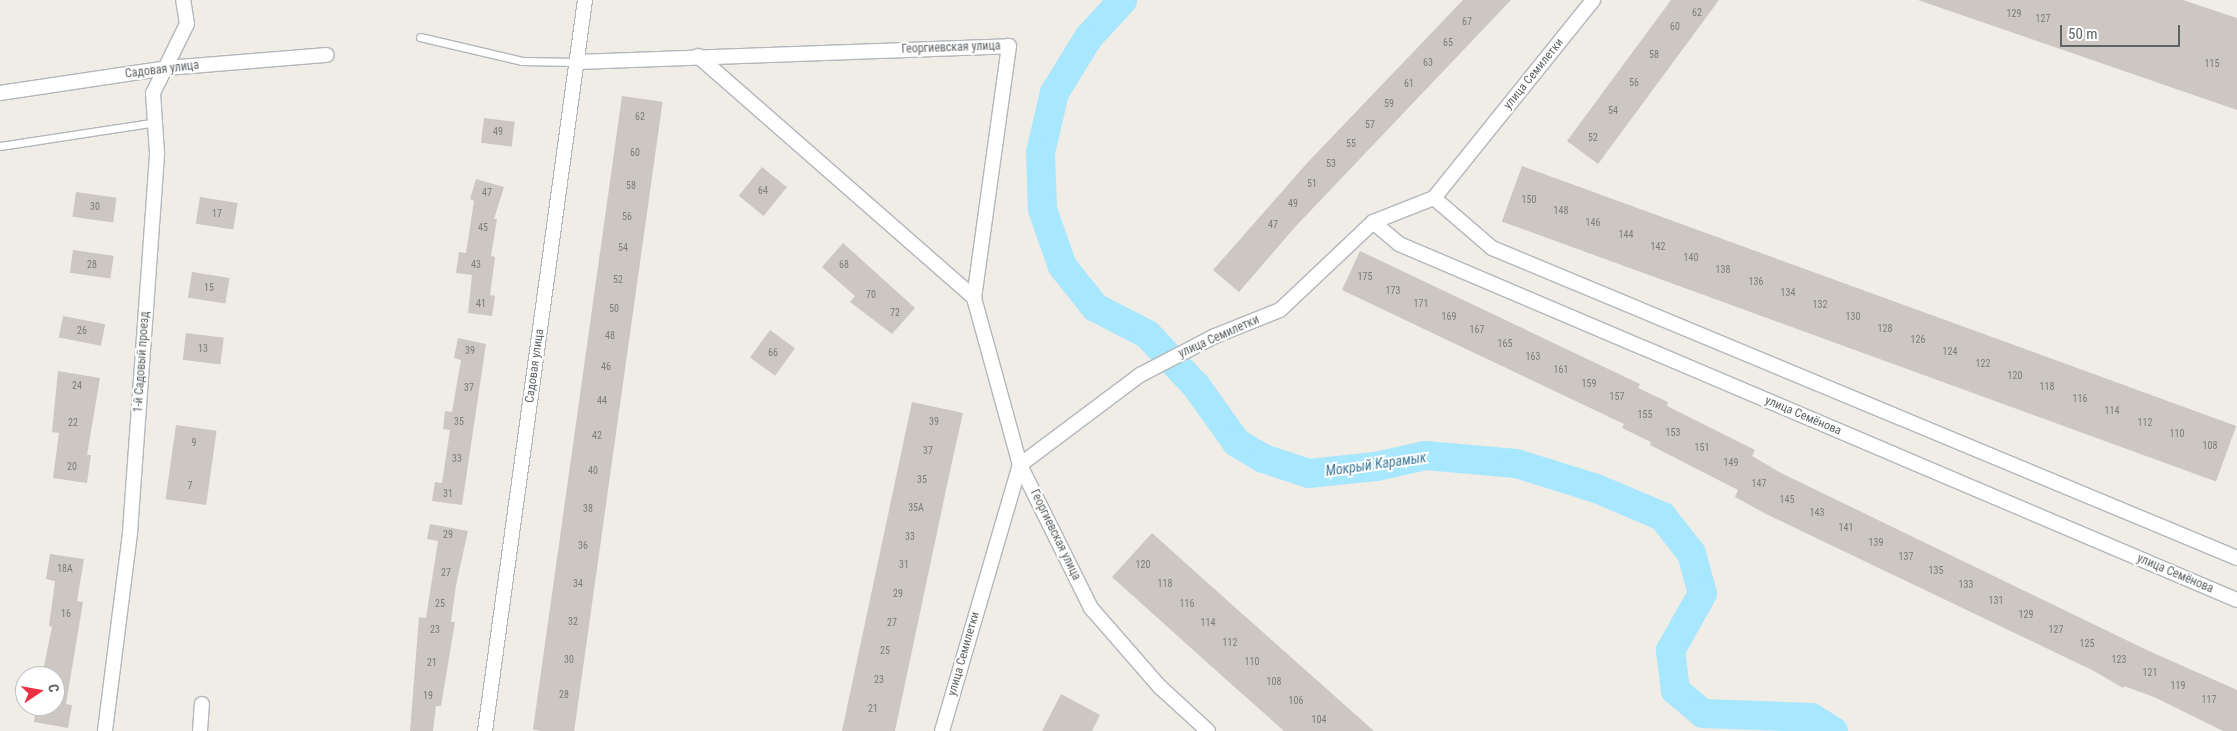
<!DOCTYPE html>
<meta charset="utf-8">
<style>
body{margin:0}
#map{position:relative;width:2237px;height:731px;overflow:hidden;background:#f0ece6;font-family:"Roboto Condensed",sans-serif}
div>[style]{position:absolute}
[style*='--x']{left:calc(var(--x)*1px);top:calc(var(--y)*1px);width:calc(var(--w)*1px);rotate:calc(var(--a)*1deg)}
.river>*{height:29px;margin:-14.5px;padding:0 14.5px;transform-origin:14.5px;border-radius:14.5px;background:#a7e7ff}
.building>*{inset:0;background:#ccc7c3;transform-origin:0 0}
.roads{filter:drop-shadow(1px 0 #b3b7bb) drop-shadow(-1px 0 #b3b7bb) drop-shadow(0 1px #b3b7bb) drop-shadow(0 -1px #b3b7bb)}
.lane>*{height:7px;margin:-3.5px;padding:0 3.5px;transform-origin:3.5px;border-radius:3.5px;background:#fff}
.street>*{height:14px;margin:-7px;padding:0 7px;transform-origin:7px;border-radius:7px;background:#fff}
span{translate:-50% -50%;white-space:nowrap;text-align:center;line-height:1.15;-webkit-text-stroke:4px #fff;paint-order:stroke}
.number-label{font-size:10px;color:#7a7c7d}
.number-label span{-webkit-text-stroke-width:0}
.street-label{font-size:12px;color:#5e6366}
.water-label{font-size:14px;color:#3a7797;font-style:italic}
.north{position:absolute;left:15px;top:666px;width:50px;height:50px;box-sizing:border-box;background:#fff;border:1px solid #bfc1c2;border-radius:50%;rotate:78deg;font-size:14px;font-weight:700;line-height:20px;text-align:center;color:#5e6366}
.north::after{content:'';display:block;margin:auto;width:18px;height:22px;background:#ea3243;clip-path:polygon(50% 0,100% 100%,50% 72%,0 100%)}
.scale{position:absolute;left:2060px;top:25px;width:120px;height:22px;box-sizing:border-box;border:2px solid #5e6366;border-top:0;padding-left:6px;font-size:15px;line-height:18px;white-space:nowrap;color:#5e6366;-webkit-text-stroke:4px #fff;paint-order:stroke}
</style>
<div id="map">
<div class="river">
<i style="--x:1122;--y:0;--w:50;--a:132.6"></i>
<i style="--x:1088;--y:37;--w:65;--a:121.7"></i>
<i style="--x:1054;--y:92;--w:62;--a:103.1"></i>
<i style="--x:1040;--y:152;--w:57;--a:88"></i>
<i style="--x:1042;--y:209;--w:60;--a:70.7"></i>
<i style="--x:1062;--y:266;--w:53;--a:51.2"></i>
<i style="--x:1095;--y:307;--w:59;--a:27.4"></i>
<i style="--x:1147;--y:334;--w:71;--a:46.7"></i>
<i style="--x:1196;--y:386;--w:69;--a:54.5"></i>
<i style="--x:1236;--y:442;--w:31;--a:31"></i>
<i style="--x:1263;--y:458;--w:47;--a:18.4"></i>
<i style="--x:1308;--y:473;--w:68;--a:-5.9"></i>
<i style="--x:1376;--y:466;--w:50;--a:-12.7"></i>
<i style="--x:1425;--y:455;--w:91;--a:5"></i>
<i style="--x:1516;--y:463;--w:84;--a:17.4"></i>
<i style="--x:1596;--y:488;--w:72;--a:23"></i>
<i style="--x:1662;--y:516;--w:47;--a:51.9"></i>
<i style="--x:1691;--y:553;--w:41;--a:74.6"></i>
<i style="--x:1702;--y:593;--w:65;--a:119.3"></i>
<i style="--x:1670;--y:650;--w:40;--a:82.9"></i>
<i style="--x:1675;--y:690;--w:35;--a:40"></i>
<i style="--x:1702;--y:713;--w:109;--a:2.1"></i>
<i style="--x:1811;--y:717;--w:26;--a:32"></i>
</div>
<div class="building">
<i style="clip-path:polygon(1463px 0,1511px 0,1296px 226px,1239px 292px,1213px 270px,1308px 162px)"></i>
<i style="clip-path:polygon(1671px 0,1719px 0,1598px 164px,1567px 141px)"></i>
<i style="clip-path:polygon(1918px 0,2183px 0,2237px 18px,2237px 110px)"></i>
<i style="left:622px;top:96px;width:41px;height:640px;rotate:8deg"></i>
<i style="left:484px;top:118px;width:31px;height:25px;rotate:7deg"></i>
<i style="left:1522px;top:166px;width:760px;height:59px;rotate:20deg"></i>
<i style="left:762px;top:167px;width:32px;height:37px;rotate:39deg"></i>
<i style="clip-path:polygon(476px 179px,504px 187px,494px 219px,497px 219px,491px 256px,495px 257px,490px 295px,495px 296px,492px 316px,468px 313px,472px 275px,456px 273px,459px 252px,466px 253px,474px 201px,470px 199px)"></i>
<i style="left:76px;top:192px;width:41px;height:25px;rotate:8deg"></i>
<i style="left:200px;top:197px;width:38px;height:27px;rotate:9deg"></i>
<i style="clip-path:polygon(843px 243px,915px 308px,892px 334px,850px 302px,855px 296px,822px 267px)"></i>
<i style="left:73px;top:250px;width:41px;height:23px;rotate:8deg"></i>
<i style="clip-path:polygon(1360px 251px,1640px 384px,1638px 388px,1668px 402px,1667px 406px,1755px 450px,1752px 456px,1781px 473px,2149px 651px,2237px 690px,2237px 731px,2223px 731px,2154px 697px,2124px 686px,2123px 688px,2094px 671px,1764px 513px,1735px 497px,1738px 490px,1650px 445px,1651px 442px,1622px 428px,1624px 424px,1342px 290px)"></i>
<i style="left:192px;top:272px;width:38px;height:26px;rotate:9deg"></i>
<i style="left:63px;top:316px;width:43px;height:22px;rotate:11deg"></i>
<i style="left:770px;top:330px;width:31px;height:34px;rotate:36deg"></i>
<i style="left:186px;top:333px;width:38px;height:27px;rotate:7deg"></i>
<i style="clip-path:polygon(458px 338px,486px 344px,462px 505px,432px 501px,435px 482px,442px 483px,450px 430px,443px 429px,445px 411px,452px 412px,461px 360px,454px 358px)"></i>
<i style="clip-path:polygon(58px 371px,100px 378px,87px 455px,91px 455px,87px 483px,53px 478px,59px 433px,52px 432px)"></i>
<i style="clip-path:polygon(912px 402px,963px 413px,950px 471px,895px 731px,842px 731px)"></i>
<i style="left:176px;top:425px;width:41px;height:75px;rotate:8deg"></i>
<i style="clip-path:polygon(430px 524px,468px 531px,456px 585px,451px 622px,455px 622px,441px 706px,436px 706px,433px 731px,410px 731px,419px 617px,426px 618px,438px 541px,427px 539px)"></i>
<i style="clip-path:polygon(1152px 533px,1239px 611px,1374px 731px,1284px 731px,1221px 675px,1112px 577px)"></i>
<i style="clip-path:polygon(50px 554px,84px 559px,77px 601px,83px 602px,66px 704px,72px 705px,68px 728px,34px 722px,36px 706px,55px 706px,55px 676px,42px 676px,52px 627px,49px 626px,55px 581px,46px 579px)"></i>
<i style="clip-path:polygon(1061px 694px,1100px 715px,1092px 731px,1042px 731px)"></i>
</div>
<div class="roads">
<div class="lane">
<i style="--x:420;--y:37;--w:105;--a:13.2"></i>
<i style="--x:522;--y:61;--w:55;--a:1"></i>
<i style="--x:0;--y:146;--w:158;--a:-8.7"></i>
</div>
<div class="street">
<i style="--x:698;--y:56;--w:367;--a:41.2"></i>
<i style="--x:974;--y:298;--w:173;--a:74.6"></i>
<i style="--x:1020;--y:465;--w:160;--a:63.6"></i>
<i style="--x:1091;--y:608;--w:105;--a:48.9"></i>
<i style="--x:1160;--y:687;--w:65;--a:42.5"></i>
<i style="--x:577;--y:62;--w:432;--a:-2.1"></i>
<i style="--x:1009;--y:46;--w:254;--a:97.9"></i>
<i style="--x:0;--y:93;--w:170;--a:-8.5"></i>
<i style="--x:168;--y:68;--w:159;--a:-4.7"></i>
<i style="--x:1434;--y:198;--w:77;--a:40.8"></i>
<i style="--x:1492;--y:248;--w:807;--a:22.59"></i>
<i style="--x:1373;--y:222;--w:34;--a:40"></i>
<i style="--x:1399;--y:244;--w:910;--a:23.02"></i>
<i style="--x:105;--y:731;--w:201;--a:-82.8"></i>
<i style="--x:130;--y:532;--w:380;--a:-85.9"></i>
<i style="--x:157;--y:153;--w:60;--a:-93.8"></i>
<i style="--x:153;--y:93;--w:77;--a:-63.8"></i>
<i style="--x:187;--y:24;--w:24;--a:-99"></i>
<i style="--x:200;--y:731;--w:27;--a:-86"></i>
<i style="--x:485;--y:731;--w:738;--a:-82.21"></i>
<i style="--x:942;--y:731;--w:277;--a:-73.7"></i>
<i style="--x:1020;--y:465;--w:150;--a:-36.9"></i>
<i style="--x:1140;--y:375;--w:85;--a:-27.5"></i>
<i style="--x:1215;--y:336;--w:70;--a:-21.8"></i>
<i style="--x:1280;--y:310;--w:128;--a:-43.4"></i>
<i style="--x:1373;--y:222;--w:66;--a:-21.5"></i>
<i style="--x:1434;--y:198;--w:254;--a:-51.2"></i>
</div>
</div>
<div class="number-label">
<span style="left:1697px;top:13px">62</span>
<span style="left:2014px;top:14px">129</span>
<span style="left:2043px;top:19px">127</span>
<span style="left:1467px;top:22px">67</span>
<span style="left:1675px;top:27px">60</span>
<span style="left:1448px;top:43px">65</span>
<span style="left:1654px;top:55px">58</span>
<span style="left:1428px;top:63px">63</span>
<span style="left:2212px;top:64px">115</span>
<span style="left:1634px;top:83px">56</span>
<span style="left:1409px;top:84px">61</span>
<span style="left:1389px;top:104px">59</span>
<span style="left:1613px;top:111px">54</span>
<span style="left:640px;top:117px">62</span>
<span style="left:1370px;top:125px">57</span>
<span style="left:498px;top:132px">49</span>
<span style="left:1593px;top:138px">52</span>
<span style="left:1351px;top:144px">55</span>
<span style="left:635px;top:153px">60</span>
<span style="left:1331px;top:164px">53</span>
<span style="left:1312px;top:184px">51</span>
<span style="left:631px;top:186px">58</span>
<span style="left:763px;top:191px">64</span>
<span style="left:487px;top:193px">47</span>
<span style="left:1529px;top:200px">150</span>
<span style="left:1293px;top:204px">49</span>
<span style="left:95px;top:207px">30</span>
<span style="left:1561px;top:211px">148</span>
<span style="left:217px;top:214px">17</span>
<span style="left:627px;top:217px">56</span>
<span style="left:1593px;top:223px">146</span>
<span style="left:1273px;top:225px">47</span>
<span style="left:483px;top:228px">45</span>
<span style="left:1626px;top:235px">144</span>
<span style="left:1658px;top:247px">142</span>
<span style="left:623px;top:248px">54</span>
<span style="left:1691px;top:258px">140</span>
<span style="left:92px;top:265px">28</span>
<span style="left:476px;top:265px">43</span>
<span style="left:844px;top:265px">68</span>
<span style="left:1723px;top:270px">138</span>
<span style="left:1365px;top:277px">175</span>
<span style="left:618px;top:280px">52</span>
<span style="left:1756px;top:282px">136</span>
<span style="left:209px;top:288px">15</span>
<span style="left:1393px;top:291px">173</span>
<span style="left:1788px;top:293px">134</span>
<span style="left:871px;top:295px">70</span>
<span style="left:481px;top:304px">41</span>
<span style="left:1421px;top:304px">171</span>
<span style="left:1820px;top:305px">132</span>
<span style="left:614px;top:309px">50</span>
<span style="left:895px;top:313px">72</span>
<span style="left:1449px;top:317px">169</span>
<span style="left:1853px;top:317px">130</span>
<span style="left:1885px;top:329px">128</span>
<span style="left:1477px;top:330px">167</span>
<span style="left:82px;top:331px">26</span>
<span style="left:610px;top:336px">48</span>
<span style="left:1918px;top:340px">126</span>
<span style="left:1505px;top:344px">165</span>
<span style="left:203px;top:349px">13</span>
<span style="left:470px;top:351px">39</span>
<span style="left:1950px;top:352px">124</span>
<span style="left:773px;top:353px">66</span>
<span style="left:1533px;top:357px">163</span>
<span style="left:1983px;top:364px">122</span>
<span style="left:606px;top:367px">46</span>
<span style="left:1561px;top:370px">161</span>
<span style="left:2015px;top:376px">120</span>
<span style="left:1589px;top:384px">159</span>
<span style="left:77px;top:386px">24</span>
<span style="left:2047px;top:387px">118</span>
<span style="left:469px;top:388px">37</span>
<span style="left:1617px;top:397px">157</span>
<span style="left:2080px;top:399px">116</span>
<span style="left:602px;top:401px">44</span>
<span style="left:2112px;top:411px">114</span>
<span style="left:1645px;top:415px">155</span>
<span style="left:459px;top:422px">35</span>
<span style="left:934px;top:422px">39</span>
<span style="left:73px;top:423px">22</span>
<span style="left:2145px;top:423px">112</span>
<span style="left:1673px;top:433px">153</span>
<span style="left:2177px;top:434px">110</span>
<span style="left:597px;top:436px">42</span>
<span style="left:194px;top:443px">9</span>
<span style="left:2210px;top:446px">108</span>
<span style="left:1702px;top:448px">151</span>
<span style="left:928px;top:451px">37</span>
<span style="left:457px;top:459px">33</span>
<span style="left:1731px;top:463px">149</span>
<span style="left:72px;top:467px">20</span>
<span style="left:593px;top:471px">40</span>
<span style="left:922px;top:480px">35</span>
<span style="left:1759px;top:484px">147</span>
<span style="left:190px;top:486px">7</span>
<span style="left:448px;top:494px">31</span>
<span style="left:1787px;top:500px">145</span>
<span style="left:916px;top:508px">35А</span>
<span style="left:588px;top:509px">38</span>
<span style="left:1817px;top:513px">143</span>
<span style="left:1846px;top:528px">141</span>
<span style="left:448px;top:535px">29</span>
<span style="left:910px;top:537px">33</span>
<span style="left:1876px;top:543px">139</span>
<span style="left:583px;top:546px">36</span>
<span style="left:1906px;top:557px">137</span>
<span style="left:904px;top:565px">31</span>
<span style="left:1143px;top:565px">120</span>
<span style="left:65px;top:569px">18А</span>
<span style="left:1936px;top:571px">135</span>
<span style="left:446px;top:573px">27</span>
<span style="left:578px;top:584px">34</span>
<span style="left:1165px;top:584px">118</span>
<span style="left:1966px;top:585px">133</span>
<span style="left:898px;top:594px">29</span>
<span style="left:1996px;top:601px">131</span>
<span style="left:440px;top:604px">25</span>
<span style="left:1187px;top:604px">116</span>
<span style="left:66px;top:614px">16</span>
<span style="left:2026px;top:615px">129</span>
<span style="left:573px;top:622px">32</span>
<span style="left:892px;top:623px">27</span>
<span style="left:1208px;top:623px">114</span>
<span style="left:435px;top:630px">23</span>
<span style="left:2056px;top:630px">127</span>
<span style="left:1230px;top:643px">112</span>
<span style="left:2087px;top:644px">125</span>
<span style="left:885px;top:651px">25</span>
<span style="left:569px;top:660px">30</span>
<span style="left:2119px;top:660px">123</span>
<span style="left:1252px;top:662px">110</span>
<span style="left:432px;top:663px">21</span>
<span style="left:2150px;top:673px">121</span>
<span style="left:879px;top:680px">23</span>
<span style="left:1274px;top:682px">108</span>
<span style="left:2178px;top:686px">119</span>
<span style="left:564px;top:695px">28</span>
<span style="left:428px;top:696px">19</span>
<span style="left:2209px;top:700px">117</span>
<span style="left:1296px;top:701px">106</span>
<span style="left:873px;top:709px">21</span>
<span style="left:1319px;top:720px">104</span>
</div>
<div class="street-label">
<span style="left:951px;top:48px;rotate:-2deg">Георгиевская улица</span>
<span style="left:162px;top:70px;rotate:-7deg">Садовая улица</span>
<span style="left:1534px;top:74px;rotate:-51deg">улица Семилетки</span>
<span style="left:1219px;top:337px;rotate:-24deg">улица Семилетки</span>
<span style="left:142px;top:362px;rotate:-86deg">1-й Садовый проезд</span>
<span style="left:535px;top:366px;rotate:-82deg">Садовая улица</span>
<span style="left:1803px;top:416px;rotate:23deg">улица Семёнова</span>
<span style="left:1055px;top:535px;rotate:64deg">Георгиевская улица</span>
<span style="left:2175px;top:574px;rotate:23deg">улица Семёнова</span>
<span style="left:964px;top:654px;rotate:-74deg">улица Семилетки</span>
</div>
<div class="water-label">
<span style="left:1376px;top:464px;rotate:-8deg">Мокрый Карамык</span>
</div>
<div class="north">С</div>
<div class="scale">50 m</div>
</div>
